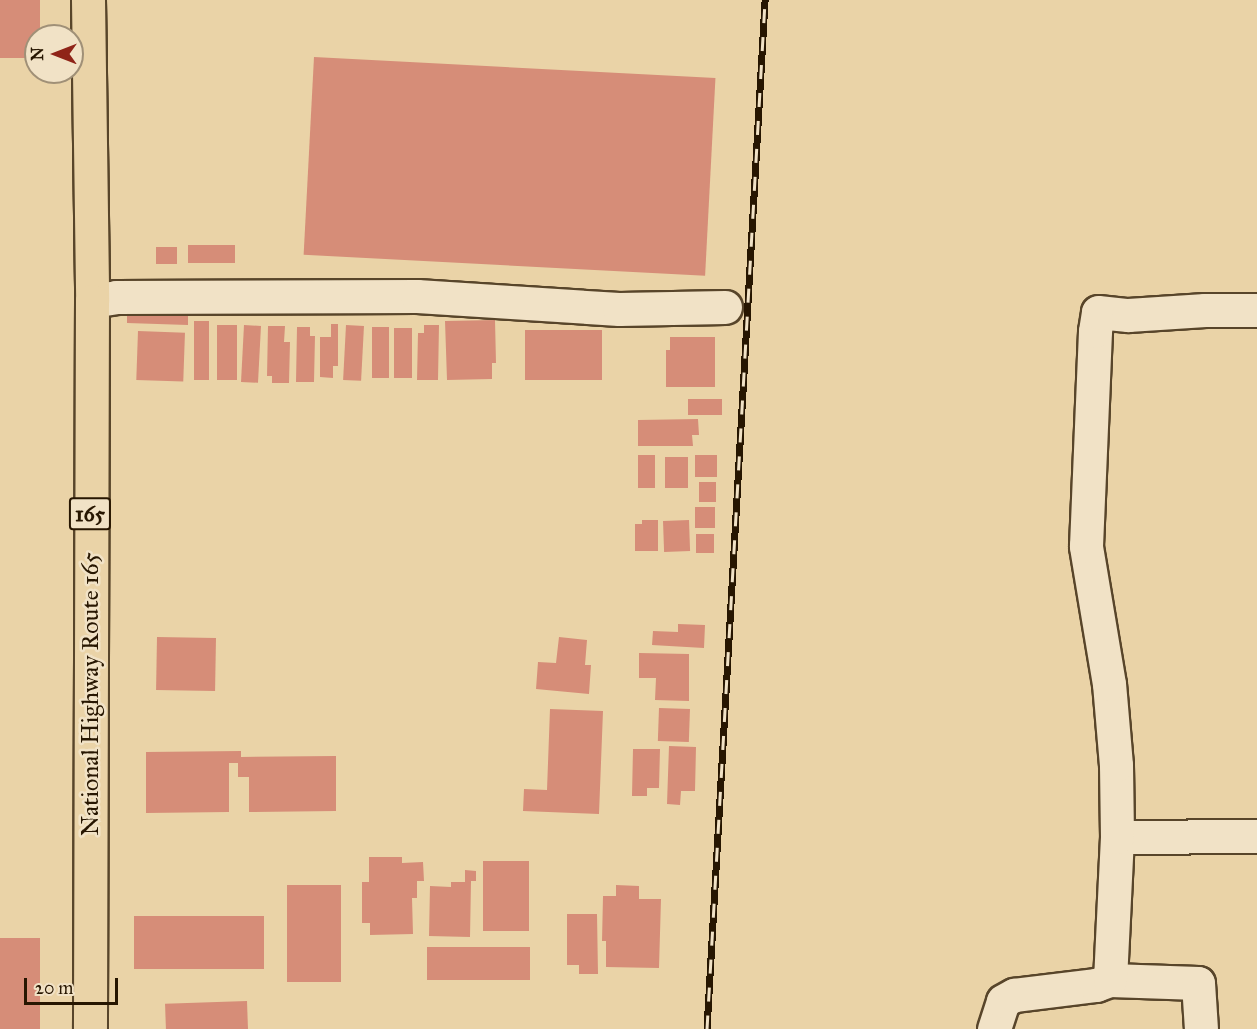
<!DOCTYPE html>
<style>
body{margin:0}
#map{position:relative;width:1257px;height:1029px;overflow:hidden;background:#ead3a7;font-family:"IM FELL Great Primer",serif}
div>[style]{position:absolute}
[style*='--x']{left:calc(var(--x)*1px);top:calc(var(--y)*1px);width:calc(var(--w)*1px);rotate:calc(var(--a)*1deg)}
.building>*{inset:0;background:#d68d78;transform-origin:0 0}
.roads{filter:drop-shadow(2px 0 #58452a) drop-shadow(-2px 0 #58452a) drop-shadow(0 2px #58452a) drop-shadow(0 -2px #58452a)}
.minor>*{height:33px;margin:-16.5px;padding:0 16.5px;transform-origin:16.5px;border-radius:16.5px;background:#f1e2c6}
.highway>*{height:33px;margin:-16.5px;padding:0 16.5px;transform-origin:16.5px;border-radius:16.5px;background:#ead3a7}
.rail>*{height:7px;margin-top:-3.5px;transform-origin:0;background:repeating-linear-gradient(90deg,#f1e2c6 0 14px,#271601 0 28px);box-sizing:border-box;border-block:2px solid #271601}
span{translate:-50% -50%;white-space:nowrap;text-align:center;line-height:1.15;-webkit-text-stroke:5px #f1e2c6;paint-order:stroke}
.shield-label span{padding:2px 4px;background:#f1e2c6;border:2px solid;border-radius:4px;-webkit-text-stroke-width:0}
.shield-label{font-size:22px;color:#271601;font-weight:700}
.street-label{font-size:24px;color:#271601}
.north{position:absolute;left:24px;top:24px;width:60px;height:60px;box-sizing:border-box;background:#f1e2c6;border:2px solid #a09077;border-radius:50%;rotate:270deg;font-size:16px;font-weight:700;line-height:24px;text-align:center;color:#271601}
.north::after{content:'';display:block;margin:auto;width:21px;height:27px;background:#8f2418;clip-path:polygon(50% 0,100% 100%,50% 72%,0 100%)}
.scale{position:absolute;left:24px;top:978px;width:94px;height:27px;box-sizing:border-box;border:3px solid #271601;border-top:0;padding-left:8px;font-size:18px;line-height:21px;white-space:nowrap;color:#271601;-webkit-text-stroke:4px #f1e2c6;paint-order:stroke}
</style>
<div id="map">
<div class="building">
<i style="clip-path:polygon(0 0,40px 0,40px 36px,36px 36px,36px 58px,0 58px)"></i>
<i style="left:314px;top:57px;width:402px;height:198px;rotate:3deg"></i>
<i style="left:188px;top:245px;width:47px;height:18px"></i>
<i style="left:156px;top:247px;width:21px;height:17px"></i>
<i style="clip-path:polygon(170px 311px,188px 311px,188px 325px,127px 323px,127px 312px,170px 314px)"></i>
<i style="clip-path:polygon(495px 320px,496px 363px,492px 363px,492px 379px,447px 380px,445px 321px)"></i>
<i style="left:194px;top:321px;width:15px;height:59px"></i>
<i style="clip-path:polygon(331px 324px,338px 324px,338px 366px,333px 366px,333px 378px,320px 377px,320px 337px,331px 337px)"></i>
<i style="left:217px;top:325px;width:20px;height:55px"></i>
<i style="left:244px;top:325px;width:17px;height:57px;rotate:3deg"></i>
<i style="left:346px;top:325px;width:18px;height:55px;rotate:3deg"></i>
<i style="clip-path:polygon(424px 325px,439px 325px,438px 380px,417px 380px,418px 333px,424px 333px)"></i>
<i style="clip-path:polygon(268px 326px,285px 326px,284px 342px,290px 342px,289px 383px,272px 383px,272px 376px,267px 376px)"></i>
<i style="clip-path:polygon(297px 327px,310px 327px,310px 336px,315px 336px,314px 382px,296px 382px)"></i>
<i style="left:372px;top:327px;width:17px;height:51px"></i>
<i style="left:394px;top:328px;width:18px;height:50px"></i>
<i style="left:525px;top:330px;width:77px;height:50px"></i>
<i style="left:138px;top:331px;width:47px;height:49px;rotate:2deg"></i>
<i style="clip-path:polygon(670px 337px,715px 337px,715px 387px,666px 387px,666px 350px,670px 350px)"></i>
<i style="left:722px;top:399px;width:16px;height:34px;rotate:90deg"></i>
<i style="clip-path:polygon(698px 419px,699px 435px,692px 435px,693px 446px,638px 446px,638px 420px)"></i>
<i style="left:638px;top:455px;width:17px;height:33px"></i>
<i style="left:695px;top:455px;width:22px;height:22px"></i>
<i style="left:665px;top:457px;width:23px;height:31px"></i>
<i style="left:716px;top:482px;width:20px;height:17px;rotate:90deg"></i>
<i style="left:695px;top:507px;width:20px;height:21px"></i>
<i style="clip-path:polygon(642px 520px,658px 520px,658px 551px,635px 551px,635px 524px,642px 524px)"></i>
<i style="left:689px;top:520px;width:31px;height:26px;rotate:88deg"></i>
<i style="left:696px;top:534px;width:18px;height:19px"></i>
<i style="clip-path:polygon(678px 624px,705px 625px,704px 648px,652px 645px,653px 631px,678px 632px)"></i>
<i style="left:157px;top:637px;width:59px;height:53px;rotate:1deg"></i>
<i style="clip-path:polygon(559px 637px,587px 640px,585px 665px,591px 665px,589px 694px,536px 689px,538px 662px,556px 663px)"></i>
<i style="clip-path:polygon(639px 653px,689px 654px,689px 701px,655px 700px,656px 678px,639px 678px)"></i>
<i style="left:659px;top:708px;width:31px;height:33px;rotate:2deg"></i>
<i style="clip-path:polygon(550px 709px,603px 711px,599px 814px,523px 811px,524px 789px,547px 790px)"></i>
<i style="clip-path:polygon(669px 746px,696px 747px,695px 791px,681px 791px,680px 805px,667px 804px)"></i>
<i style="clip-path:polygon(633px 749px,660px 749px,659px 788px,647px 788px,647px 796px,632px 796px)"></i>
<i style="clip-path:polygon(241px 751px,241px 757px,336px 756px,336px 811px,249px 812px,249px 777px,238px 777px,238px 763px,229px 763px,229px 812px,146px 813px,146px 752px)"></i>
<i style="clip-path:polygon(369px 857px,402px 857px,402px 863px,423px 862px,424px 881px,417px 881px,417px 898px,412px 898px,413px 934px,370px 935px,370px 923px,362px 923px,362px 882px,369px 882px)"></i>
<i style="left:483px;top:861px;width:46px;height:70px"></i>
<i style="clip-path:polygon(465px 870px,476px 871px,476px 881px,471px 881px,470px 937px,429px 936px,430px 886px,451px 887px,451px 882px,465px 882px)"></i>
<i style="left:287px;top:885px;width:54px;height:97px"></i>
<i style="clip-path:polygon(616px 885px,639px 886px,639px 899px,661px 899px,659px 968px,606px 967px,606px 941px,602px 941px,603px 896px,616px 896px)"></i>
<i style="clip-path:polygon(567px 914px,597px 914px,598px 974px,579px 974px,579px 965px,567px 965px)"></i>
<i style="left:134px;top:916px;width:130px;height:53px"></i>
<i style="left:0;top:938px;width:40px;height:91px"></i>
<i style="left:427px;top:947px;width:103px;height:33px"></i>
<i style="left:247px;top:1001px;width:28px;height:82px;rotate:88deg"></i>
</div>
<div class="roads">
<div class="minor">
<i style="--x:92;--y:301;--w:24;--a:-9"></i>
<i style="--x:116;--y:297;--w:301;--a:-0.2"></i>
<i style="--x:417;--y:296;--w:202;--a:3.7"></i>
<i style="--x:619;--y:309;--w:106;--a:-1.1"></i>
<i style="--x:1117;--y:837;--w:140;--a:-0.4"></i>
<i style="--x:1110;--y:980;--w:88;--a:2"></i>
<i style="--x:1198;--y:983;--w:46;--a:86.3"></i>
<i style="--x:994;--y:1029;--w:29;--a:-72"></i>
<i style="--x:1003;--y:1001;--w:13;--a:-29"></i>
<i style="--x:1014;--y:995;--w:83;--a:-7"></i>
<i style="--x:1096;--y:985;--w:15;--a:-20"></i>
<i style="--x:1110;--y:980;--w:143;--a:-87.2"></i>
<i style="--x:1117;--y:837;--w:72;--a:-90.8"></i>
<i style="--x:1116;--y:765;--w:81;--a:-94.9"></i>
<i style="--x:1109;--y:684;--w:140;--a:-99.5"></i>
<i style="--x:1086;--y:546;--w:215;--a:-87.6"></i>
<i style="--x:1095;--y:331;--w:19;--a:-81"></i>
<i style="--x:1098;--y:312;--w:30;--a:6"></i>
<i style="--x:1128;--y:315;--w:77;--a:-3.7"></i>
<i style="--x:1205;--y:310;--w:52;--a:0"></i>
</div>
<div class="highway">
<i style="--x:88;--y:0;--w:301;--a:89.2"></i>
<i style="--x:92;--y:301;--w:728;--a:90.16"></i>
</div>
</div>
<div class="rail">
<i style="--x:707;--y:1029;--w:1031;--a:-86.77"></i>
</div>
<div class="shield-label">
<span style="left:90px;top:514px">165</span>
</div>
<div class="street-label">
<span style="left:91px;top:694px;rotate:-90deg">National Highway Route 165</span>
</div>
<div class="north">N</div>
<div class="scale">20 m</div>
</div>
